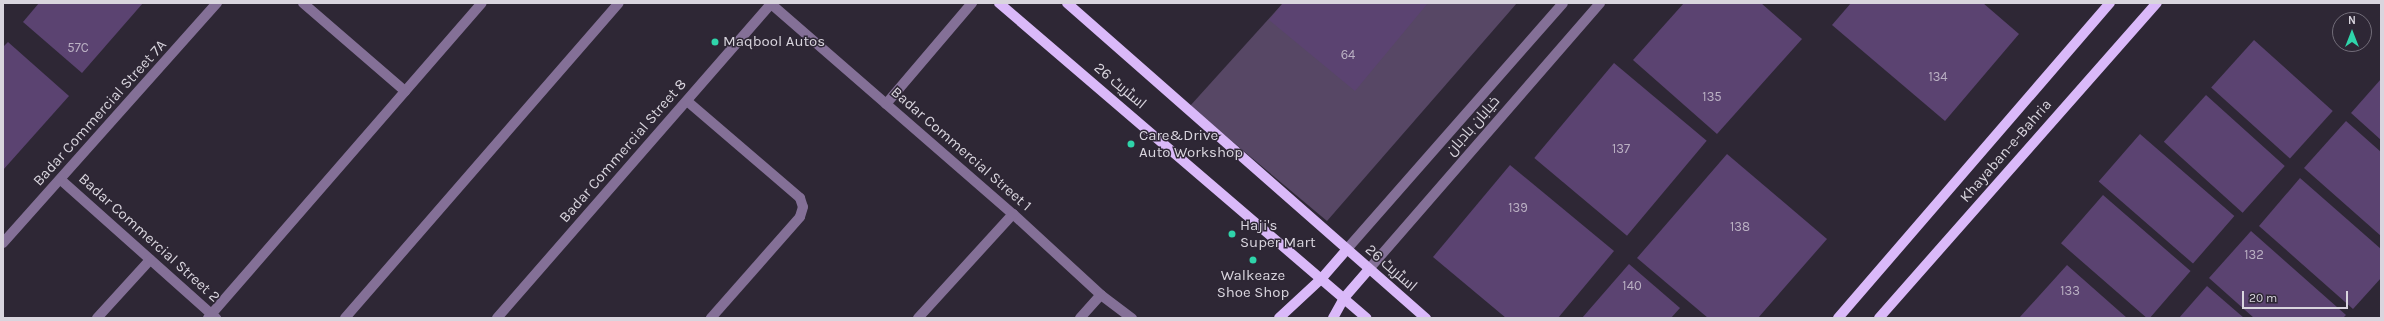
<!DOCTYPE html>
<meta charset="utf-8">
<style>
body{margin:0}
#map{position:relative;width:2384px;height:321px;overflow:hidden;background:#2e2735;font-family:Karla,Cairo,sans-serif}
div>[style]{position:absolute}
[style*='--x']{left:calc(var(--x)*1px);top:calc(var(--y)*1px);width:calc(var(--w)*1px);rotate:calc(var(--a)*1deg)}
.green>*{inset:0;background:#574765}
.building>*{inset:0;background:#5b4371;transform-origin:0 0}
.minor>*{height:10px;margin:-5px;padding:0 5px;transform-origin:5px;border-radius:5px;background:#847097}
.major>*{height:10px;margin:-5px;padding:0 5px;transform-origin:5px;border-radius:5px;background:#dab9f9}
.dots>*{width:11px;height:11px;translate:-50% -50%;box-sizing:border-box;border:2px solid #2e2735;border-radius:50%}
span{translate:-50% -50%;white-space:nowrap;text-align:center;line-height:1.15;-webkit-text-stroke:3px #2e2735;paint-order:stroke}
.number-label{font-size:13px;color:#bab0c3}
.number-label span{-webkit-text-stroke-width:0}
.poi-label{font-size:15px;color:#d9d5de}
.left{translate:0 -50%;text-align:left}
.street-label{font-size:15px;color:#d9d5de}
.frame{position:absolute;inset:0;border:4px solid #d9d5de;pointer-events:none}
.north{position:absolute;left:2332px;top:12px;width:40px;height:40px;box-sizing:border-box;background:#2e2735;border:1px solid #726d79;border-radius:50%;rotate:0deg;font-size:11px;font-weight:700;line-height:16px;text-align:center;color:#d9d5de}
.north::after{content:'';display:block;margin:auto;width:14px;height:18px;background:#2fd4aa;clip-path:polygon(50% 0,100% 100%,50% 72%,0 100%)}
.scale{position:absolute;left:2242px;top:291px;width:106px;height:18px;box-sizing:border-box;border:2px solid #d9d5de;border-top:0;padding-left:5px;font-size:12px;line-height:14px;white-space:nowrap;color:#d9d5de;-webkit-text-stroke:3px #2e2735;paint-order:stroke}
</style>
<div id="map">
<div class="green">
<i style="clip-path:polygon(1283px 3px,1517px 3px,1327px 221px,1190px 106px)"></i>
</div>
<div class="building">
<i style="clip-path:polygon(39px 3px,143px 3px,82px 73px,23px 22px)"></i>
<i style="clip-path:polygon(1283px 3px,1428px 3px,1355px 91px,1269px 20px)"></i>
<i style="clip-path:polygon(1684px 3px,1761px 3px,1802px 39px,1717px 134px,1633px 60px)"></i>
<i style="clip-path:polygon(1851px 3px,1983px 3px,2019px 34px,1945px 121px,1832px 25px)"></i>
<i style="left:2254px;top:40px;width:106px;height:64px;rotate:42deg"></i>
<i style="clip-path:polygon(8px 42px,69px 96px,3px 170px,3px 47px)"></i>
<i style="left:1614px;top:63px;width:121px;height:124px;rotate:40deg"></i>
<i style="clip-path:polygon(2381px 79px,2381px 140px,2351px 113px)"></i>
<i style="left:2206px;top:95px;width:106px;height:63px;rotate:42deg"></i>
<i style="clip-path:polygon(2346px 121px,2381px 152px,2381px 236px,2304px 168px)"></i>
<i style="left:2140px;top:134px;width:125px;height:63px;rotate:41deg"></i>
<i style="clip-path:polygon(1727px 154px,1827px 239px,1758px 318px,1708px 318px,1637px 258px)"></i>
<i style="clip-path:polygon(1510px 165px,1614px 251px,1558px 318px,1506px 318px,1433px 257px)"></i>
<i style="clip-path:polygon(2300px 178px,2381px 249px,2381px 278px,2353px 309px,2259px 226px)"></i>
<i style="left:2103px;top:195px;width:116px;height:64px;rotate:41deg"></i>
<i style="clip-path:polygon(2251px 231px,2346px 315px,2343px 318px,2254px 318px,2209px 278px)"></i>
<i style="clip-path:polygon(1629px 264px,1680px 308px,1671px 318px,1582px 318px)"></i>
<i style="clip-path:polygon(2067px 265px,2127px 318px,2019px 318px)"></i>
<i style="clip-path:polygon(2207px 286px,2244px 318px,2179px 318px)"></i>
</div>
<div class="minor">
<i style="--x:303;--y:3;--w:135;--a:40.8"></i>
<i style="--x:770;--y:3;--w:322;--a:41"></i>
<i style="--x:1013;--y:214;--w:120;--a:42.6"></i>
<i style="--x:1101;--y:295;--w:39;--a:37"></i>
<i style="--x:687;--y:101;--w:149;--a:40.6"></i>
<i style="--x:800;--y:198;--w:9;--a:72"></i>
<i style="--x:803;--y:207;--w:10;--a:107"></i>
<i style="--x:800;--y:217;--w:135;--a:131.4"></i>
<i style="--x:886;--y:104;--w:133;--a:-49.6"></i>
<i style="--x:61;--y:180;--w:208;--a:41.7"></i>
<i style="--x:3;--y:243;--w:322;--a:-48.3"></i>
<i style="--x:1347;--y:249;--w:327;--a:-48.7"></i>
<i style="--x:1369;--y:269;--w:352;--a:-49"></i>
<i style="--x:97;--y:318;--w:79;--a:-47.6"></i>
<i style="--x:208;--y:318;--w:417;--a:-49"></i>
<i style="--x:345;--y:318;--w:417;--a:-49"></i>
<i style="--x:497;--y:318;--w:417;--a:-48.9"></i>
<i style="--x:918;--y:318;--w:141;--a:-47.6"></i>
<i style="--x:1080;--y:318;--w:31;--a:-48"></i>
</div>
<div class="major">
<i style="--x:999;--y:3;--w:484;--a:40.6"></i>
<i style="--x:1067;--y:3;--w:478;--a:41.3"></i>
<i style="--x:1279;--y:318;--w:59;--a:-42.9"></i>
<i style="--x:1322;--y:278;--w:38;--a:-49"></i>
<i style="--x:1333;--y:318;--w:23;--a:-61"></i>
<i style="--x:1344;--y:298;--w:38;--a:-49"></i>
<i style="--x:1838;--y:318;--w:416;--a:-49.2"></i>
<i style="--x:1879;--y:318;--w:420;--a:-48.6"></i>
</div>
<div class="dots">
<i style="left:715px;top:42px;background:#2fd4aa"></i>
<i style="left:1131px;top:144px;background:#2fd4aa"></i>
<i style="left:1232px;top:234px;background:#2fd4aa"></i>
<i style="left:1253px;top:260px;background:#2fd4aa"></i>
</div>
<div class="number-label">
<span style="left:78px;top:48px">57C</span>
<span style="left:1348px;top:55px">64</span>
<span style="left:1938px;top:77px">134</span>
<span style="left:1712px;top:97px">135</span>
<span style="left:1621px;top:149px">137</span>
<span style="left:1518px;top:208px">139</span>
<span style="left:1740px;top:227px">138</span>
<span style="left:2254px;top:255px">132</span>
<span style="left:1632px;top:286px">140</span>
<span style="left:2070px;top:291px">133</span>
</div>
<div class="poi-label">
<span class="left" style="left:723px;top:42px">Maqbool Autos</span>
<span class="left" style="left:1139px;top:144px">Care&amp;Drive<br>Auto Workshop</span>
<span class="left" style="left:1240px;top:234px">Haji's<br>Super Mart</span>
<span style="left:1253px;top:284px">Walkeaze<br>Shoe Shop</span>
</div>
<div class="street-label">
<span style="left:1120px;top:86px;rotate:40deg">اسٹریٹ 26</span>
<span style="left:100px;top:113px;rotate:-48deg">Badar Commercial Street 7A</span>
<span style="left:1473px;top:126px;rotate:-49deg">خیابان بادبان</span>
<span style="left:961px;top:149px;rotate:41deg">Badar Commercial Street 1</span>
<span style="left:623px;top:151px;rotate:-49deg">Badar Commercial Street 8</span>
<span style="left:2006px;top:151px;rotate:-49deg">Khayaban-e-Bahria</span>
<span style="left:149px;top:238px;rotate:42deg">Badar Commercial Street 2</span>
<span style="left:1391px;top:268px;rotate:41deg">اسٹریٹ 26</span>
</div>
<div class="frame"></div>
<div class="north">N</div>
<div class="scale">20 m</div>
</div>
